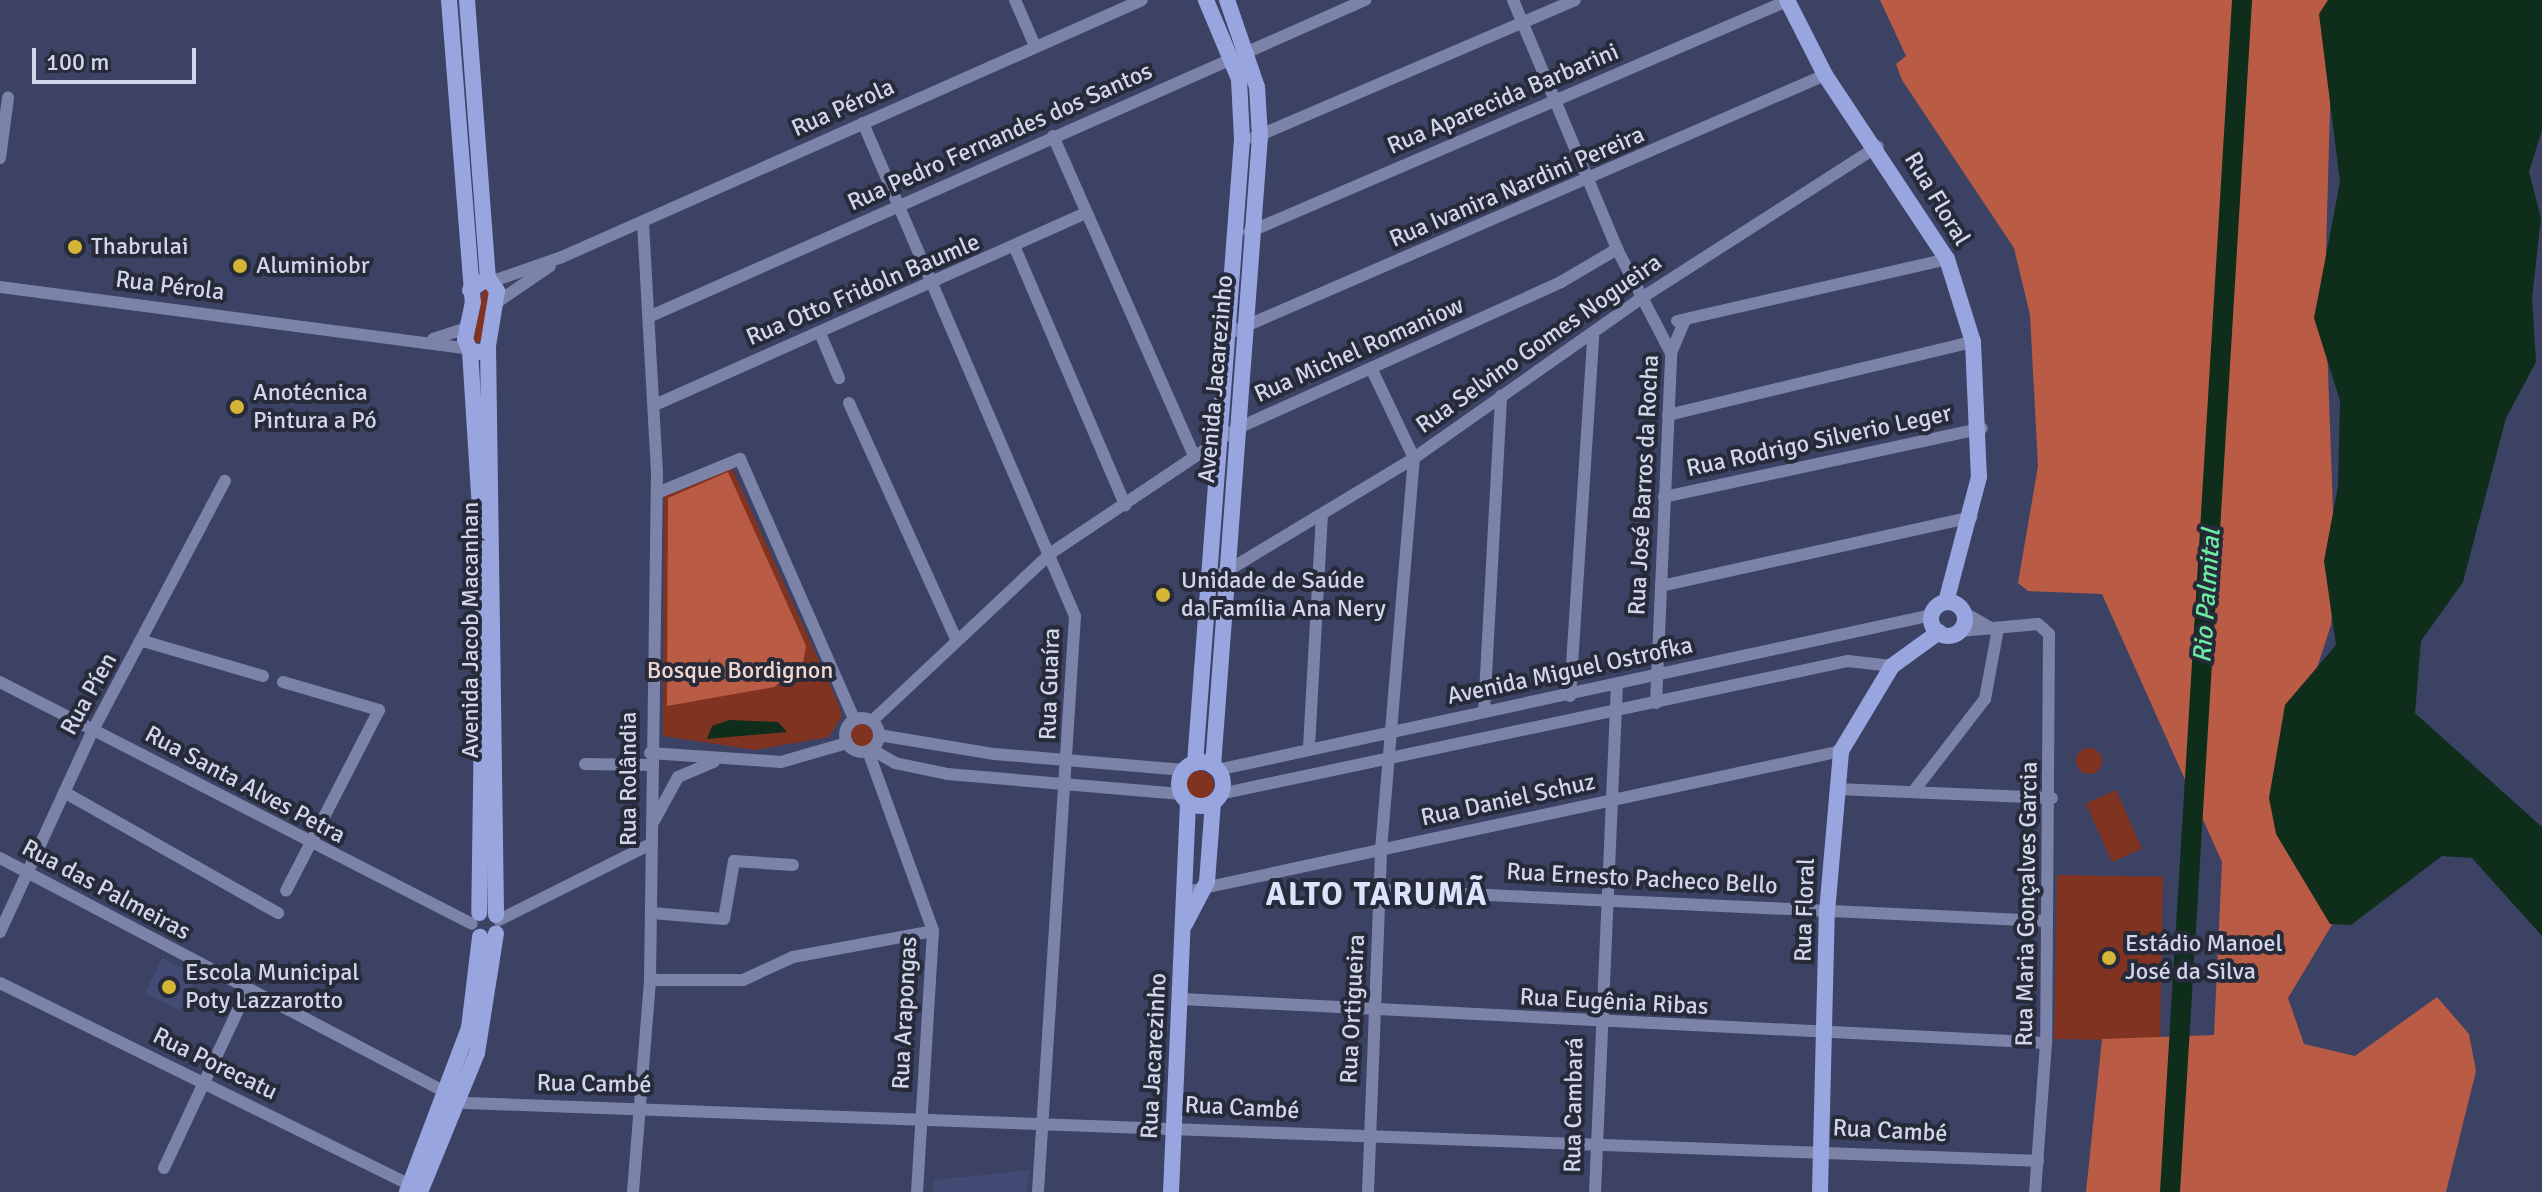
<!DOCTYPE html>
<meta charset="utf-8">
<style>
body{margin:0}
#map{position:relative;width:2542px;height:1192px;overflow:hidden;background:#3b4264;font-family:Signika,sans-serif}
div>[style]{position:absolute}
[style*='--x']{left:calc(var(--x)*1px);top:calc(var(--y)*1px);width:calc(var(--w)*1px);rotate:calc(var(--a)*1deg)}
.built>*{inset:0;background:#434b74;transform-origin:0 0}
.green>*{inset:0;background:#813321;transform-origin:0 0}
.round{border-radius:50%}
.forest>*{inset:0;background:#ba5c45}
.water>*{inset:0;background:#0e2d1b}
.river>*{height:20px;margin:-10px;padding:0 10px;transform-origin:10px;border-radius:10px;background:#0e2d1b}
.street>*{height:12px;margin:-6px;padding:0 6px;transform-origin:6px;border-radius:6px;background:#7b83a8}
.street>.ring{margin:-6px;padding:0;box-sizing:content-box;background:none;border:12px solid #7b83a8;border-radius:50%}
.secondary>*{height:16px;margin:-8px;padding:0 8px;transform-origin:8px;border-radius:8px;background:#99a5df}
.secondary>.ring{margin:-8px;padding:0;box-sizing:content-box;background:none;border:16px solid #99a5df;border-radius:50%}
.dots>*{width:22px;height:22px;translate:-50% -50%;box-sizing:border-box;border:4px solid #262a39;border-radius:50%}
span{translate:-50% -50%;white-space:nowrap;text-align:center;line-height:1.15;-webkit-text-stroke:8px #262a39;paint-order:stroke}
.street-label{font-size:24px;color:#d1d6eb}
.poi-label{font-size:24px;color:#d1d6eb}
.left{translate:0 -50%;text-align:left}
.park-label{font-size:24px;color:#f2d7d0}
.water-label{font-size:26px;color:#6beb9f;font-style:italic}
.district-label{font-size:32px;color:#dde3fc;font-weight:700;letter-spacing:2px}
.scale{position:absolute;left:32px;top:48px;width:164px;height:36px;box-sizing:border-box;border:4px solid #d1d6eb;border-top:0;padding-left:10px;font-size:24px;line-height:28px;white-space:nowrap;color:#d1d6eb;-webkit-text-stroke:6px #262a39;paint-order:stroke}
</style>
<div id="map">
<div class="built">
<i style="left:162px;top:958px;width:39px;height:39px;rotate:26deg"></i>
<i style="clip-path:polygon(1030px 1170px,1026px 1192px,932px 1192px,934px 1180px)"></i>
</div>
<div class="green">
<i style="clip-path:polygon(485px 286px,492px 299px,483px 339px,475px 344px,469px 332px)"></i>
<i style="clip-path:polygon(731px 466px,839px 705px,842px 716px,829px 737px,755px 750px,663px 736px,664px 494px)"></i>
<i class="round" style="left:849px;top:724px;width:24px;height:24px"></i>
<i class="round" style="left:2076px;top:748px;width:26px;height:26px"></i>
<i class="round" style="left:1186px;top:771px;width:28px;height:28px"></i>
<i style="left:2116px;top:790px;width:64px;height:33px;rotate:66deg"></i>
<i style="left:2057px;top:875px;width:106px;height:164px;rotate:1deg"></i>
</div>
<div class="forest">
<i style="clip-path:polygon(1880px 0,2333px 0,2325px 289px,2335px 566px,2331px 625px,2292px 744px,2342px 908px,2288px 998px,2304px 1044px,2355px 1056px,2437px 997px,2469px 1034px,2476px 1071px,2446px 1192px,2086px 1192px,2102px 1039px,2214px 1035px,2222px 862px,2102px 594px,2028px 591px,2018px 583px,2038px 466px,2030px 315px,2014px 248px,1902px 80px,1896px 64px,1906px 56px)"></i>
<i style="clip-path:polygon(728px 472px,806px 646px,803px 664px,774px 687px,667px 706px,668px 498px)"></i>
</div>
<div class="water">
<i style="clip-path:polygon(2328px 0,2542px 0,2542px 130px,2529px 172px,2541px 218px,2532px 298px,2536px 362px,2506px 418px,2463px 582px,2421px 641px,2415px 713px,2542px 827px,2542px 936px,2472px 858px,2442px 856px,2351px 925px,2330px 924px,2276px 834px,2269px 798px,2285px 705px,2336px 645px,2324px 561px,2338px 486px,2340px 401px,2314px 318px,2340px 182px,2319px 14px)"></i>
<i style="clip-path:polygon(729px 720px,778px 722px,787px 732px,707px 739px,712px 726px)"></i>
</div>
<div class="river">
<i style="--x:2170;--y:1192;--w:1194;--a:-86.54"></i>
</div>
<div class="street">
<i style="--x:1015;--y:0;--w:50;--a:66.5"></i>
<i style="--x:1513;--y:0;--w:270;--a:67.3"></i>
<i style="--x:1617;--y:249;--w:117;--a:62.6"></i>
<i style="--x:863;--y:123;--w:537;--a:66.73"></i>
<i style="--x:1075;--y:616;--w:577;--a:93.68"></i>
<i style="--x:1053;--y:136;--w:350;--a:66.2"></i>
<i style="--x:1253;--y:138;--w:350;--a:-23.2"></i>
<i style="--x:0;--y:158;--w:61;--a:-82.4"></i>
<i style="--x:1249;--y:232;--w:585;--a:-23.24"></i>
<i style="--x:1015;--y:248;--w:280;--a:66.8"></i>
<i style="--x:493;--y:281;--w:73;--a:-19.2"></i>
<i style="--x:562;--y:257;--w:634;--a:-23.9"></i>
<i style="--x:0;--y:287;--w:470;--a:7.5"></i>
<i style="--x:496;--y:303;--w:65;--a:-34.4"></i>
<i style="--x:653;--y:315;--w:779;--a:-23.87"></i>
<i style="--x:1677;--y:321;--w:277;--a:-12.9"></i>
<i style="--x:820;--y:333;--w:49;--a:67.1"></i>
<i style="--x:1225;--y:335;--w:654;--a:-23.43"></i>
<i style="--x:433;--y:339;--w:33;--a:-18"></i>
<i style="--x:849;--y:403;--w:259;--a:65.6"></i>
<i style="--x:657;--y:404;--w:470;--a:-24"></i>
<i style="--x:1668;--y:415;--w:314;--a:-13.5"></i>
<i style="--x:657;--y:493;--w:90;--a:-22.3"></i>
<i style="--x:740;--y:459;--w:284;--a:66.3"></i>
<i style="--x:1664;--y:497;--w:325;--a:-12.2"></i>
<i style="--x:1222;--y:574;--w:224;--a:-31.1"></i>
<i style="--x:1414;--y:458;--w:280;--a:-35.1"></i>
<i style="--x:1643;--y:297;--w:279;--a:-32.7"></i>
<i style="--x:1661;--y:586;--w:318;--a:-12.5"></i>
<i style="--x:1963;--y:612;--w:34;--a:30"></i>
<i style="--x:1960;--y:631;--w:78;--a:-5.1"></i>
<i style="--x:2038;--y:624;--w:15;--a:42"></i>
<i style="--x:2049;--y:634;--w:409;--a:90.4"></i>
<i style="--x:2046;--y:1043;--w:149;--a:94.2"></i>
<i style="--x:143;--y:641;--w:125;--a:16.3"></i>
<i style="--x:0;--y:682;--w:530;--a:27.14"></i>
<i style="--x:283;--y:682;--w:100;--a:16.3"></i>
<i style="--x:379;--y:710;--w:203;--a:117.2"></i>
<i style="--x:1570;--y:696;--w:360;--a:-86.3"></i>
<i style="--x:1656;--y:703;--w:350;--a:-87.5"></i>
<i style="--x:1671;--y:353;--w:36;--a:-67"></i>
<i style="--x:1484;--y:712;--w:317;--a:-86.9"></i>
<i class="ring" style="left:845px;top:718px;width:22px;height:22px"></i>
<i style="--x:872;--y:721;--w:245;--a:-43.2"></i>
<i style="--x:1051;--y:553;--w:225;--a:-33.8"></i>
<i style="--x:1238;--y:428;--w:354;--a:-24.3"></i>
<i style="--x:1561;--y:282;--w:65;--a:-30.5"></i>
<i style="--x:879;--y:735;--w:117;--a:9.4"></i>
<i style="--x:994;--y:754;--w:191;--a:4.8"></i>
<i style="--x:1309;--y:747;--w:231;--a:-86.8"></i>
<i style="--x:871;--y:749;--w:28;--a:30"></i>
<i style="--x:895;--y:763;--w:53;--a:11.9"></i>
<i style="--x:947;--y:774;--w:235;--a:4.9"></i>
<i style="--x:868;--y:751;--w:191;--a:70.1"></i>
<i style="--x:933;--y:931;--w:261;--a:93.5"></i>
<i style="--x:650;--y:753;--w:131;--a:3.9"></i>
<i style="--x:781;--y:762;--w:69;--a:-16.1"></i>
<i style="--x:585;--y:764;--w:65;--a:0.9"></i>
<i style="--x:1217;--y:770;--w:732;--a:-12.23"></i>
<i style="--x:1836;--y:789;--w:216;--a:2.4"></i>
<i style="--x:64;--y:792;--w:246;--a:29.5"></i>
<i style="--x:1913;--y:792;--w:118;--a:-52.3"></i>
<i style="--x:1985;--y:699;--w:71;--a:-79.5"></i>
<i style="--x:1220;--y:794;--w:642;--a:-11.96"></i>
<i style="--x:1848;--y:661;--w:44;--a:6.5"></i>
<i style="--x:654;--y:821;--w:50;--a:-61.4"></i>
<i style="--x:678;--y:777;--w:39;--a:-23"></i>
<i style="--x:0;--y:858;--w:526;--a:27.73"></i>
<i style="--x:466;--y:1103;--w:1573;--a:2.11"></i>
<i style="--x:1379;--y:890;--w:668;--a:2.66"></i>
<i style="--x:1185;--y:892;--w:671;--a:-12.13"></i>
<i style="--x:652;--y:913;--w:72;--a:4.8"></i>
<i style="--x:724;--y:919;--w:59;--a:-80.2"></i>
<i style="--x:734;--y:861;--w:59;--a:3.9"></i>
<i style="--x:499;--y:920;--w:170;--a:-26.6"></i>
<i style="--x:0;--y:932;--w:222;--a:-65.3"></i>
<i style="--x:93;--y:730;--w:282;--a:-62.1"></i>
<i style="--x:650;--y:980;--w:93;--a:0"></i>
<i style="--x:743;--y:980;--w:55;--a:-24.7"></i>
<i style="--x:793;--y:957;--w:142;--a:-10.5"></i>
<i style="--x:0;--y:983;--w:457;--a:26.2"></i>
<i style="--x:1181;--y:999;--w:866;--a:2.91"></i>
<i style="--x:164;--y:1168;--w:198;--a:-64.9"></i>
<i style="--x:633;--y:1192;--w:213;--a:-85.4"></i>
<i style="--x:650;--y:980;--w:507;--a:-89.21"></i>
<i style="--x:657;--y:473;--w:252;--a:-93.2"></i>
<i style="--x:1368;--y:1192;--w:342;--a:-87.8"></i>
<i style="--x:1381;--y:850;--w:393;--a:-85.2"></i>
<i style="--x:1414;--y:458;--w:98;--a:-115.5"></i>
<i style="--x:1595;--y:1192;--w:508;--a:-87.52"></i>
</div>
<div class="secondary">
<i style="--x:449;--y:0;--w:303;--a:85.5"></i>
<i style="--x:473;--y:302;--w:38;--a:102"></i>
<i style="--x:465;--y:339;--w:13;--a:67"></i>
<i style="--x:470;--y:351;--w:11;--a:5"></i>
<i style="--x:467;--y:0;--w:279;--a:85.7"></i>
<i style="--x:1787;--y:0;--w:84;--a:63.1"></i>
<i style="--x:1825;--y:75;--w:221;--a:56.5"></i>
<i style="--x:1947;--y:259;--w:87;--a:72.6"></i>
<i style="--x:1973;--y:342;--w:135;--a:87.5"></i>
<i style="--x:1979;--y:477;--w:129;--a:104.8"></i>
<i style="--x:470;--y:290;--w:22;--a:-34"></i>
<i style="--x:488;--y:278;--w:16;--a:55"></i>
<i style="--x:497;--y:291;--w:56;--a:99.3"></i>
<i style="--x:488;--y:346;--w:569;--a:89.19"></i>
<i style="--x:470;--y:351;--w:222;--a:86.4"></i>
<i style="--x:484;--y:573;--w:340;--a:90.8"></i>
<i class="ring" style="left:1931px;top:602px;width:18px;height:18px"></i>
<i class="ring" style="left:1179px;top:762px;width:28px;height:28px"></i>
<i style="--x:1195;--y:763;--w:626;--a:-85.69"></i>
<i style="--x:1242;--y:139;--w:60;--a:-92.9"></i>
<i style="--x:1239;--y:79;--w:86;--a:-112.7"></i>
<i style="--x:1213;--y:766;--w:631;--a:-85.73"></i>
<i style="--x:1260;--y:137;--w:50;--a:-93.4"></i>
<i style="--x:1257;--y:87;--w:92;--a:-109"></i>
<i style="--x:1185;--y:924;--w:47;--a:-62.4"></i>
<i style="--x:1207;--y:882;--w:79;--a:-85.7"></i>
<i style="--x:407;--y:1192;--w:175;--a:-69.3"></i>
<i style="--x:469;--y:1028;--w:92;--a:-83.1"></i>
<i style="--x:420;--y:1192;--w:150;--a:-67.7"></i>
<i style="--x:477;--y:1053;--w:121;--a:-81"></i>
<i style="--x:1171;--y:1192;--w:390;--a:-87.5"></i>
<i style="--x:1820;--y:1192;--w:280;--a:-88.6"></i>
<i style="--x:1827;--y:912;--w:162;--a:-85"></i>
<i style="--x:1841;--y:751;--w:99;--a:-59"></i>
<i style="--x:1892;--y:666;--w:58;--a:-35.9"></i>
</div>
<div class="dots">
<i style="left:75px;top:247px;background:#d5b535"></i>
<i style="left:240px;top:266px;background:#d5b535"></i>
<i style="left:237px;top:407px;background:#d5b535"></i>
<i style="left:1163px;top:595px;background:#d5b535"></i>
<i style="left:2109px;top:958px;background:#d5b535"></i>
<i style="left:169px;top:987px;background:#d5b535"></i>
</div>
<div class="street-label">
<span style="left:1503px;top:99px;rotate:-23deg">Rua Aparecida Barbarini</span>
<span style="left:843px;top:108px;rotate:-24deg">Rua Pérola</span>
<span style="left:1000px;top:137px;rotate:-24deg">Rua Pedro Fernandes dos Santos</span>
<span style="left:1517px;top:187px;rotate:-23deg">Rua Ivanira Nardini Pereira</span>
<span style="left:1937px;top:199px;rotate:59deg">Rua Floral</span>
<span style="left:170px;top:286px;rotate:7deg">Rua Pérola</span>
<span style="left:863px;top:290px;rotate:-23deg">Rua Otto Fridoln Baumle</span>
<span style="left:1539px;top:344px;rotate:-35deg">Rua Selvino Gomes Nogueira</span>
<span style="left:1359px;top:350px;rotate:-24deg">Rua Michel Romaniow</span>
<span style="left:1216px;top:379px;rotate:-85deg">Avenida Jacarezinho</span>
<span style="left:1819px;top:441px;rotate:-12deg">Rua Rodrigo Silverio Leger</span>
<span style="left:1644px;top:485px;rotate:-87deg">Rua José Barros da Rocha</span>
<span style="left:471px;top:630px;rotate:-90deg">Avenida Jacob Macanhan</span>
<span style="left:1570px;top:671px;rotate:-12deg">Avenida Miguel Ostrofka</span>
<span style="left:1050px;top:684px;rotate:-88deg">Rua Guaíra</span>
<span style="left:89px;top:694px;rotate:-61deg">Rua Píen</span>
<span style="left:629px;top:779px;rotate:-90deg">Rua Rolândia</span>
<span style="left:245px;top:785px;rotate:28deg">Rua Santa Alves Petra</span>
<span style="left:1508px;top:800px;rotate:-12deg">Rua Daniel Schuz</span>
<span style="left:1642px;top:879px;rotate:3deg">Rua Ernesto Pacheco Bello</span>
<span style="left:106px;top:890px;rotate:28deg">Rua das Palmeiras</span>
<span style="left:2027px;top:904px;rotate:-89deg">Rua Maria Gonçalves Garcia</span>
<span style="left:1805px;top:910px;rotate:-88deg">Rua Floral</span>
<span style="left:1614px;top:1002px;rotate:3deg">Rua Eugênia Ribas</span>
<span style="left:1353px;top:1009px;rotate:-87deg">Rua Ortigueira</span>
<span style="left:905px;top:1013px;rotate:-87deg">Rua Arapongas</span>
<span style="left:1154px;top:1056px;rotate:-87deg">Rua Jacarezinho</span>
<span style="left:215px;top:1064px;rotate:26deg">Rua Porecatu</span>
<span style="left:594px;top:1084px;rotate:1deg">Rua Cambé</span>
<span style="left:1574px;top:1105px;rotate:-89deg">Rua Cambará</span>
<span style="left:1242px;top:1108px;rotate:3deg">Rua Cambé</span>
<span style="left:1890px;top:1131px;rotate:3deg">Rua Cambé</span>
</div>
<div class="poi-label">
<span class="left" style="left:91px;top:247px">Thabrulai</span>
<span class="left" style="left:256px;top:266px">Aluminiobr</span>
<span class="left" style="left:253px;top:407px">Anotécnica<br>Pintura a Pó</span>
<span class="left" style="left:1181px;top:595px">Unidade de Saúde<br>da Família Ana Nery</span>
<span class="left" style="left:2125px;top:958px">Estádio Manoel<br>José da Silva</span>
<span class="left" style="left:185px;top:987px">Escola Municipal<br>Poty Lazzarotto</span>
</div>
<div class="park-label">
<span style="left:740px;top:671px">Bosque Bordignon</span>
</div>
<div class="water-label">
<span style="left:2208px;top:596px;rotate:-86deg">Rio Palmital</span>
</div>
<div class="district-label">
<span style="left:1377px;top:895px">ALTO TARUMÃ</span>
</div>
<div class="scale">100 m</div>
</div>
